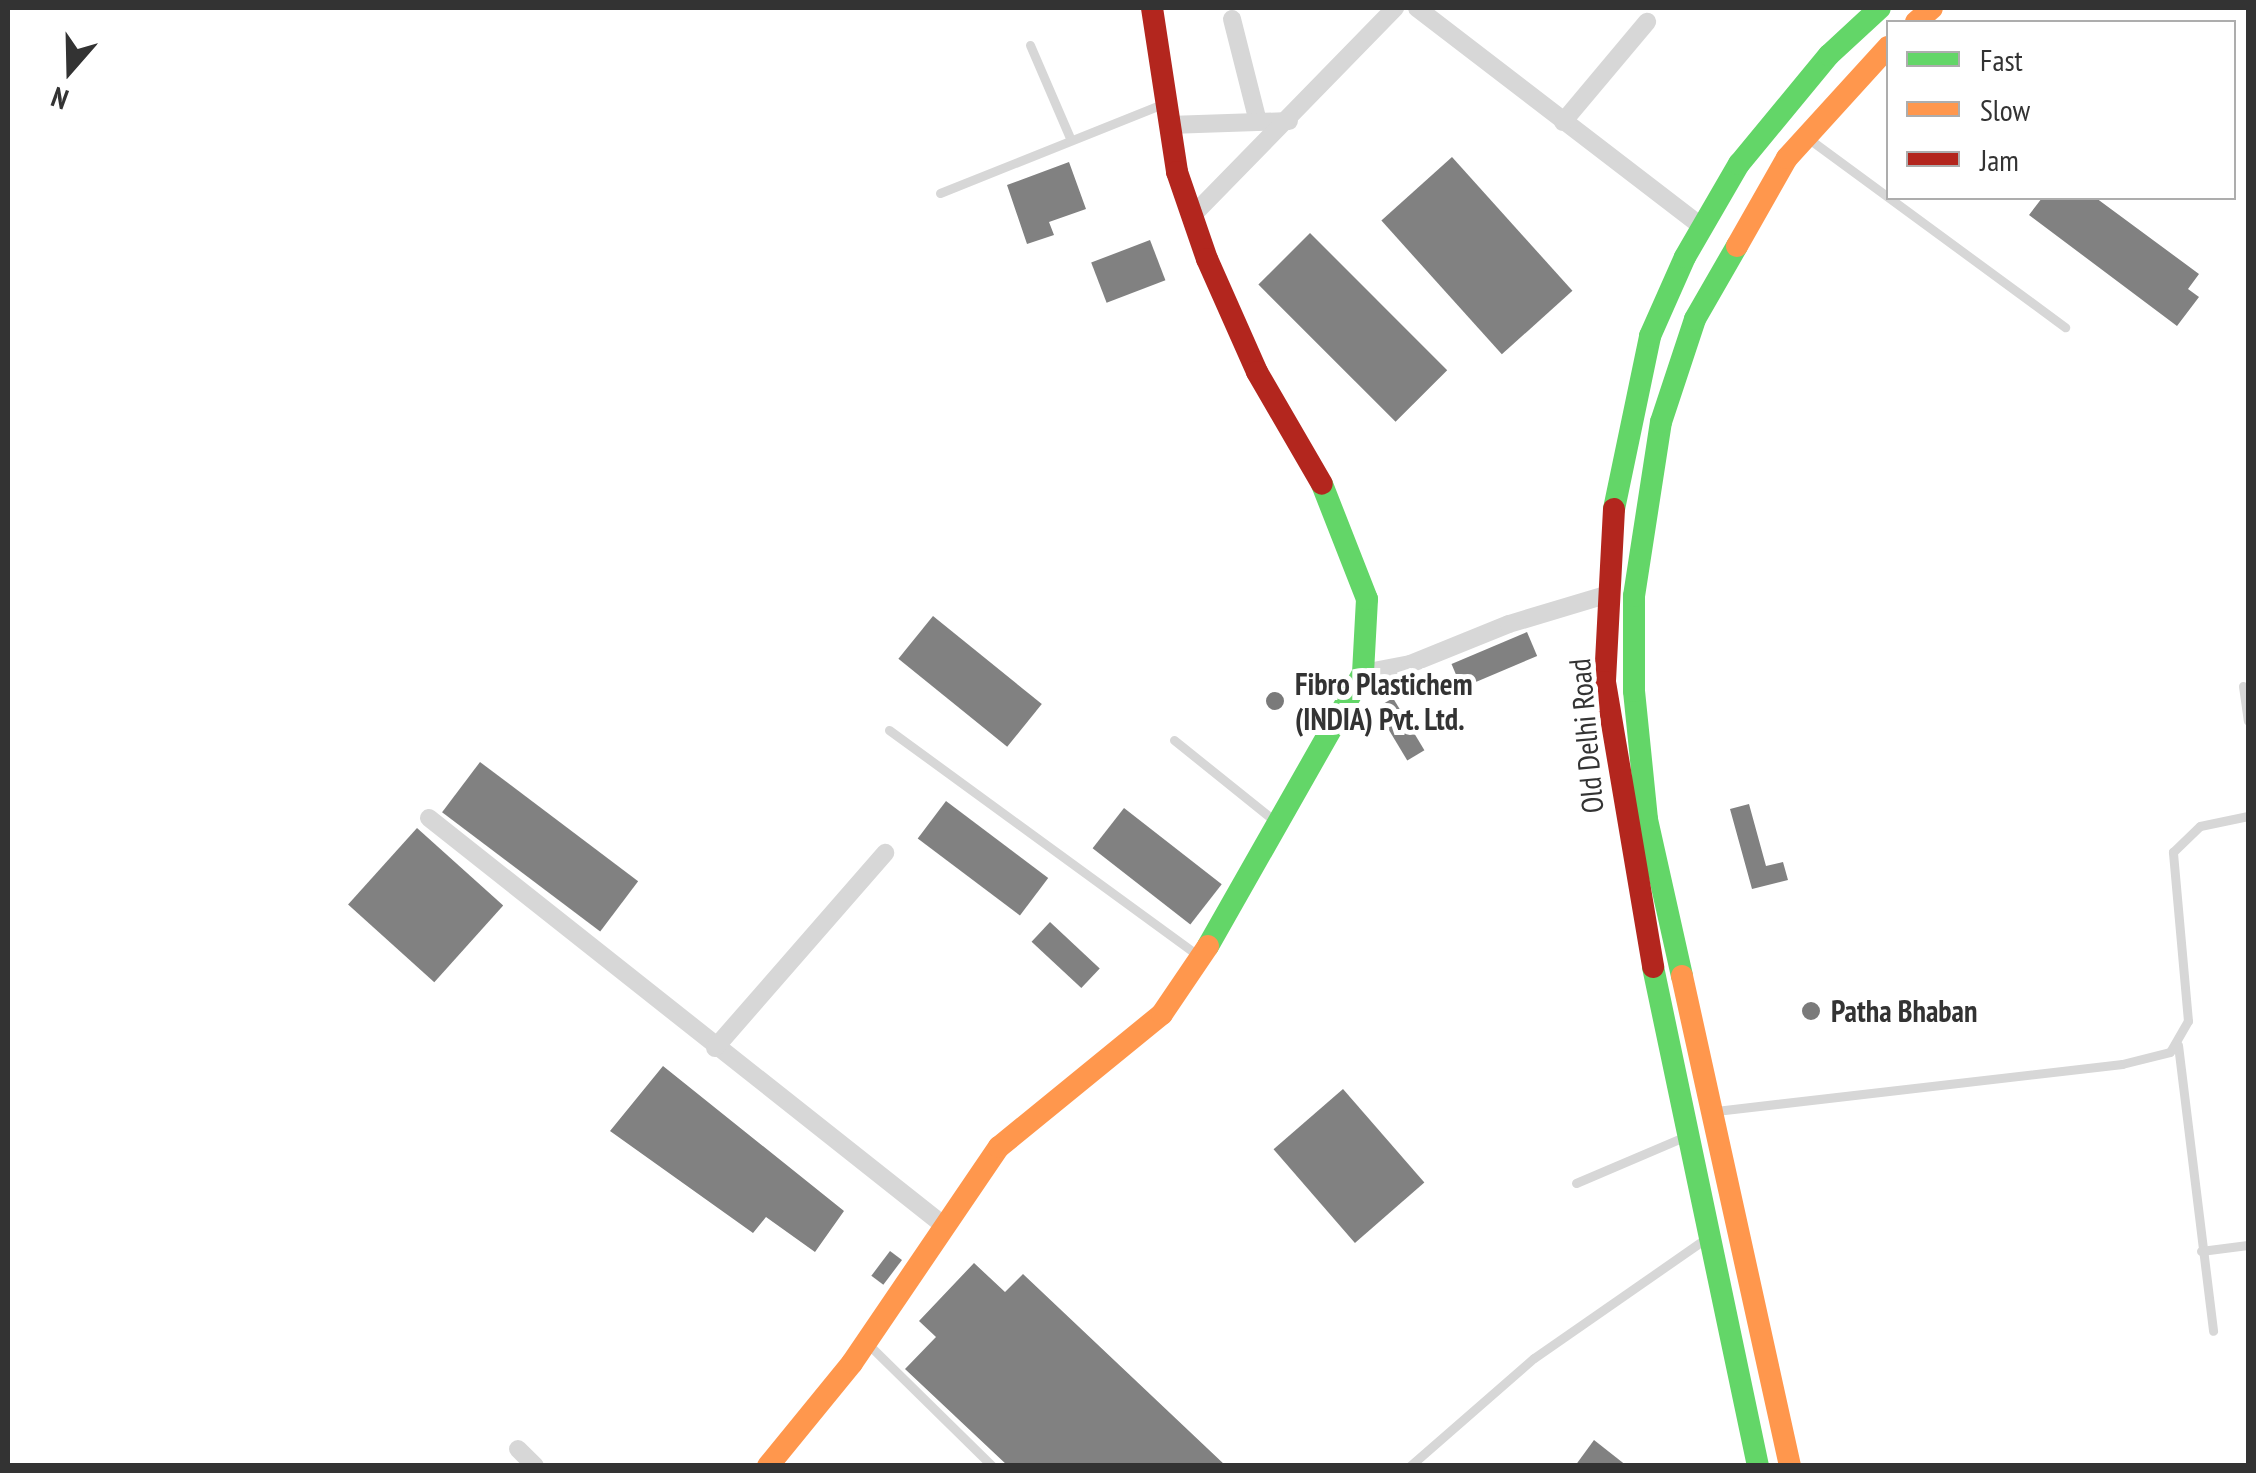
<!DOCTYPE html>
<style>
body{margin:0}
#map{position:relative;width:2256px;height:1473px;overflow:hidden;background:#fff;font-family:"PT Sans Narrow",sans-serif}
div>[style]{position:absolute}
[style*='--x']{left:calc(var(--x)*1px);top:calc(var(--y)*1px);width:calc(var(--w)*1px);rotate:calc(var(--a)*1deg)}
.building>*{inset:0;background:#818181;transform-origin:0 0}
.lane>*{height:9px;margin:-4.5px;padding:0 4.5px;transform-origin:4.5px;border-radius:4.5px;background:#d7d7d7}
.street>*{height:18px;margin:-9px;padding:0 9px;transform-origin:9px;border-radius:9px;background:#d7d7d7}
.fast>*{height:22px;margin:-11px;padding:0 11px;transform-origin:11px;border-radius:11px;background:#63d668}
.slow>*{height:22px;margin:-11px;padding:0 11px;transform-origin:11px;border-radius:11px;background:#ff974d}
.jam>*{height:22px;margin:-11px;padding:0 11px;transform-origin:11px;border-radius:11px;background:#b3261e}
.dots>*{width:28px;height:28px;translate:-50% -50%;box-sizing:border-box;border:5px solid #fff;border-radius:50%}
span{translate:-50% -50%;white-space:nowrap;text-align:center;line-height:1.15;-webkit-text-stroke:10px #fff;paint-order:stroke}
.poi-label{font-size:30px;color:#333;font-weight:700}
.left{translate:0 -50%;text-align:left}
.street-label{font-size:30px;color:#333}
.frame{position:absolute;inset:0;border:10px solid #333;pointer-events:none}
.legend{position:absolute;left:1886px;top:20px;width:350px;height:180px;box-sizing:border-box;background:#fff;border:2px solid #adadad;margin:0;padding:12px 18px;list-style:none;font-size:30px;color:#333}
.legend li{display:flex;align-items:center;gap:20px;height:50px}
.legend b{width:50px;border:2px solid #adadad}
.north{position:absolute;left:20px;top:20px;width:100px;height:100px;-webkit-text-stroke:8px #fff;paint-order:stroke;rotate:200deg;font-size:28px;font-weight:700;line-height:40px;text-align:center;color:#333}
.north::after{content:'';display:block;margin:auto;width:35px;height:45px;background:#333;clip-path:polygon(50% 0,100% 100%,50% 72%,0 100%)}
</style>
<div id="map">
<div class="building">
<i style="left:1452px;top:157px;width:180px;height:95px;rotate:48deg"></i>
<i style="clip-path:polygon(1069px 162px,1086px 209px,1049px 222px,1054px 235px,1027px 244px,1007px 185px)"></i>
<i style="clip-path:polygon(2042px 198px,2096px 198px,2199px 274px,2188px 289px,2199px 297px,2177px 326px,2029px 215px)"></i>
<i style="left:1310px;top:233px;width:194px;height:73px;rotate:45deg"></i>
<i style="left:1150px;top:240px;width:43px;height:63px;rotate:69deg"></i>
<i style="left:933px;top:616px;width:140px;height:55px;rotate:39deg"></i>
<i style="left:1527px;top:632px;width:26px;height:82px;rotate:67deg"></i>
<i style="left:1393px;top:698px;width:61px;height:20px;rotate:59deg"></i>
<i style="left:480px;top:762px;width:198px;height:63px;rotate:37deg"></i>
<i style="left:946px;top:801px;width:128px;height:47px;rotate:37deg"></i>
<i style="clip-path:polygon(1749px 804px,1766px 866px,1783px 862px,1788px 880px,1752px 889px,1730px 809px)"></i>
<i style="left:1124px;top:808px;width:124px;height:51px;rotate:38deg"></i>
<i style="left:417px;top:828px;width:116px;height:103px;rotate:42deg"></i>
<i style="left:1050px;top:922px;width:68px;height:27px;rotate:43deg"></i>
<i style="clip-path:polygon(663px 1066px,844px 1211px,815px 1252px,766px 1217px,753px 1233px,610px 1131px)"></i>
<i style="left:1343px;top:1089px;width:124px;height:92px;rotate:49deg"></i>
<i style="left:890px;top:1251px;width:15px;height:31px;rotate:37deg"></i>
<i style="clip-path:polygon(974px 1263px,1005px 1292px,1023px 1274px,1226px 1466px,1008px 1466px,905px 1369px,936px 1337px,919px 1321px)"></i>
<i style="clip-path:polygon(1594px 1440px,1627px 1466px,1575px 1466px)"></i>
</div>
<div class="lane">
<i style="--x:1030;--y:45;--w:103;--a:66.7"></i>
<i style="--x:1809;--y:139;--w:318;--a:36.3"></i>
<i style="--x:940;--y:193;--w:239;--a:-21.8"></i>
<i style="--x:2243;--y:686;--w:35;--a:82"></i>
<i style="--x:889;--y:730;--w:385;--a:36.1"></i>
<i style="--x:1174;--y:740;--w:131;--a:38.8"></i>
<i style="--x:2178;--y:1045;--w:288;--a:83"></i>
<i style="--x:1716;--y:1111;--w:409;--a:-6.6"></i>
<i style="--x:2122;--y:1064;--w:49;--a:-14"></i>
<i style="--x:2170;--y:1052;--w:36;--a:-60"></i>
<i style="--x:2188;--y:1021;--w:170;--a:-95.1"></i>
<i style="--x:2173;--y:852;--w:37;--a:-44"></i>
<i style="--x:2200;--y:826;--w:49;--a:-11.8"></i>
<i style="--x:1576;--y:1183;--w:117;--a:-23.1"></i>
<i style="--x:2201;--y:1251;--w:47;--a:-7.3"></i>
<i style="--x:869;--y:1345;--w:173;--a:44.5"></i>
<i style="--x:1410;--y:1466;--w:164;--a:-41.1"></i>
<i style="--x:1534;--y:1358;--w:208;--a:-34.8"></i>
</div>
<div class="street">
<i style="--x:1417;--y:8;--w:359;--a:37.5"></i>
<i style="--x:1232;--y:19;--w:106;--a:75.8"></i>
<i style="--x:1563;--y:122;--w:131;--a:-50"></i>
<i style="--x:1169;--y:125;--w:120;--a:-1.9"></i>
<i style="--x:1192;--y:216;--w:291;--a:-45.7"></i>
<i style="--x:1363;--y:673;--w:48;--a:-10.8"></i>
<i style="--x:1410;--y:664;--w:107;--a:-22"></i>
<i style="--x:1509;--y:624;--w:104;--a:-16.7"></i>
<i style="--x:429;--y:818;--w:654;--a:38.36"></i>
<i style="--x:715;--y:1048;--w:259;--a:-48.9"></i>
<i style="--x:518;--y:1449;--w:24;--a:45"></i>
</div>
<div class="fast">
<i style="--x:1614;--y:509;--w:177;--a:-78.2"></i>
<i style="--x:1650;--y:336;--w:86;--a:-66.1"></i>
<i style="--x:1685;--y:257;--w:108;--a:-59.9"></i>
<i style="--x:1739;--y:164;--w:141;--a:-50.5"></i>
<i style="--x:1829;--y:55;--w:69;--a:-42.7"></i>
<i style="--x:1208;--y:946;--w:314;--a:-60.4"></i>
<i style="--x:1363;--y:673;--w:74;--a:-86.9"></i>
<i style="--x:1367;--y:599;--w:123;--a:-111.4"></i>
<i style="--x:1653;--y:967;--w:510;--a:78.12"></i>
<i style="--x:1682;--y:976;--w:161;--a:-102.6"></i>
<i style="--x:1647;--y:819;--w:129;--a:-95.8"></i>
<i style="--x:1634;--y:691;--w:95;--a:-90"></i>
<i style="--x:1634;--y:596;--w:176;--a:-81.2"></i>
<i style="--x:1661;--y:422;--w:108;--a:-71.7"></i>
<i style="--x:1695;--y:319;--w:84;--a:-60.1"></i>
</div>
<div class="slow">
<i style="--x:1916;--y:22;--w:21;--a:-41"></i>
<i style="--x:1737;--y:246;--w:101;--a:-60.4"></i>
<i style="--x:1787;--y:158;--w:150;--a:-47.7"></i>
<i style="--x:1682;--y:976;--w:502;--a:77.57"></i>
<i style="--x:768;--y:1466;--w:133;--a:-50.8"></i>
<i style="--x:852;--y:1363;--w:261;--a:-55.8"></i>
<i style="--x:999;--y:1147;--w:210;--a:-39.2"></i>
<i style="--x:1162;--y:1014;--w:82;--a:-55.9"></i>
</div>
<div class="jam">
<i style="--x:1152;--y:8;--w:166;--a:81.3"></i>
<i style="--x:1177;--y:172;--w:92;--a:71"></i>
<i style="--x:1207;--y:259;--w:124;--a:66.1"></i>
<i style="--x:1257;--y:372;--w:129;--a:59.9"></i>
<i style="--x:1614;--y:509;--w:173;--a:93"></i>
<i style="--x:1605;--y:682;--w:289;--a:80.4"></i>
</div>
<div class="dots">
<i style="left:1275px;top:701px;background:#7a7a7a"></i>
<i style="left:1811px;top:1011px;background:#7a7a7a"></i>
</div>
<div class="poi-label">
<span class="left" style="left:1295px;top:701px">Fibro Plastichem<br>(INDIA) Pvt. Ltd.</span>
<span class="left" style="left:1831px;top:1011px">Patha Bhaban</span>
</div>
<div class="street-label">
<span style="left:1586px;top:736px;rotate:-95deg">Old Delhi Road</span>
</div>
<div class="frame"></div>
<ul class="legend">
<li><b style="height:12px;background:#63d668"></b>Fast</li>
<li><b style="height:12px;background:#ff974d"></b>Slow</li>
<li><b style="height:12px;background:#b3261e"></b>Jam</li>
</ul>
<div class="north">N</div>
</div>
